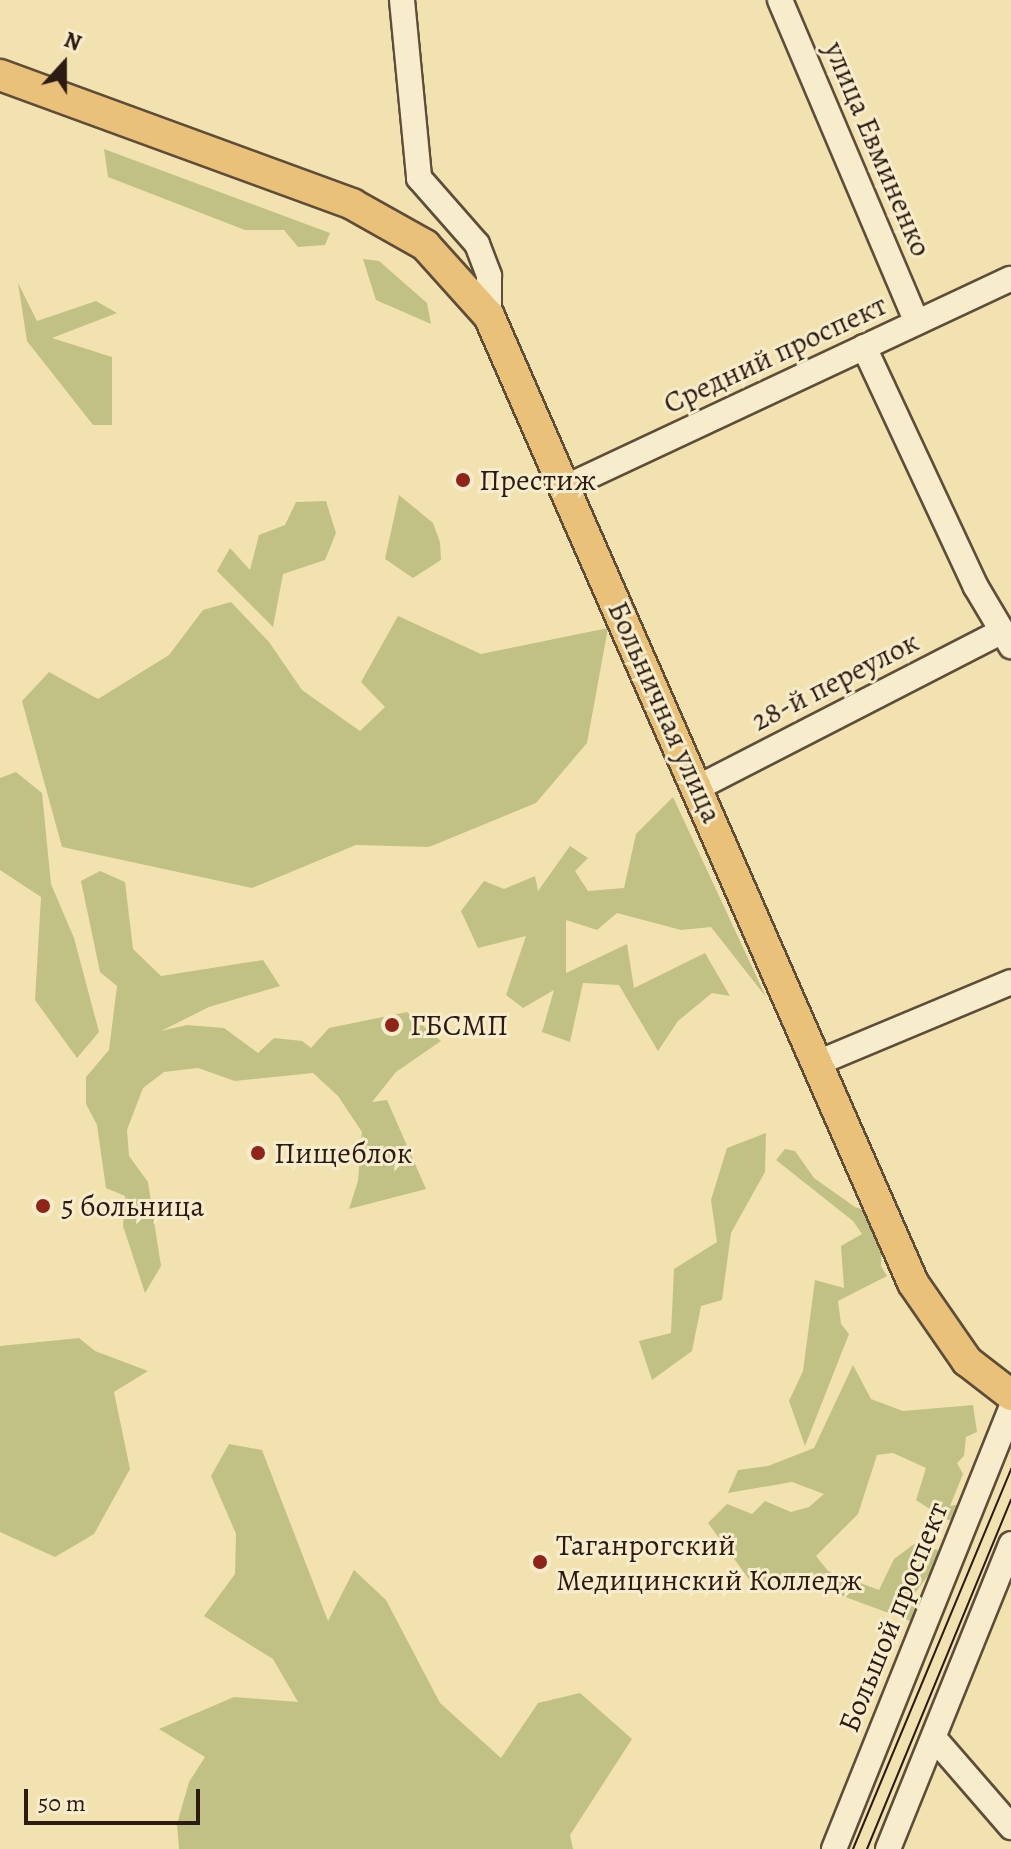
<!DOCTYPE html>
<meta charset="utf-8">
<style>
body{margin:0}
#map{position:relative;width:1011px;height:1849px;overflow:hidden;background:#f2e2af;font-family:Alegreya,serif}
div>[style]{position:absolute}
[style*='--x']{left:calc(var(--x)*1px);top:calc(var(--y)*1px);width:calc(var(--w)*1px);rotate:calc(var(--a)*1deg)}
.green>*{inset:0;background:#c1c186}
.roads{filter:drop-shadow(2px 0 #5e4d3a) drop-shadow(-2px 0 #5e4d3a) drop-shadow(0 2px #5e4d3a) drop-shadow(0 -2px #5e4d3a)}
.minor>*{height:24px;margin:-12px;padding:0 12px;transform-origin:12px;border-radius:12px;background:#f7eccb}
.major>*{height:30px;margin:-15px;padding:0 15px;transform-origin:15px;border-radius:15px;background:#e9c178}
.tram>*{height:2px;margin:-1px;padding:0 1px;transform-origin:1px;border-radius:1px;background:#2c1b13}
.dots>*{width:22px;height:22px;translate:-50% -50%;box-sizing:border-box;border:4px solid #f7eccb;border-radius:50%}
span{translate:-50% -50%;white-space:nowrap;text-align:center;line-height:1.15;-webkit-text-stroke:6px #f7eccb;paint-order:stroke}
.street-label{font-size:30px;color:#2c1b13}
.poi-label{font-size:30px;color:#2c1b13}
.left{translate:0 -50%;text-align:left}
.north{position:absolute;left:24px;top:24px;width:80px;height:80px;-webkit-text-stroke:6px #f7eccb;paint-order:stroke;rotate:21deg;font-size:22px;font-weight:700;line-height:32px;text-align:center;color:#2c1b13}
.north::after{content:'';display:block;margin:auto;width:28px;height:36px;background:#2c1b13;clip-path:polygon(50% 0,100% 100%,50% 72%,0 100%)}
.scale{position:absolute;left:24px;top:1789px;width:176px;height:36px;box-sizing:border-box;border:4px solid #2c1b13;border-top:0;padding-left:10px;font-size:24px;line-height:28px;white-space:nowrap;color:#2c1b13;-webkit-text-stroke:6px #f7eccb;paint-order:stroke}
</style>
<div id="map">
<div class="green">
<i style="clip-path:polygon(104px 149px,330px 233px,325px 245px,298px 247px,284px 230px,245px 230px,108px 177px)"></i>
<i style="clip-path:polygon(363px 259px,379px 261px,427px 303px,431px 324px,376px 300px)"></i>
<i style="clip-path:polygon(18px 283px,37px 321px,96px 301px,117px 313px,52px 338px,112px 357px,112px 425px,93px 425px,27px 341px)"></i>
<i style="clip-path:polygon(399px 495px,433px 523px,440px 542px,441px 560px,413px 578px,385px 559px)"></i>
<i style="clip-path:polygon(326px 501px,336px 533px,325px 560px,283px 574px,273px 627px,217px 571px,230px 548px,250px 570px,259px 535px,285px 525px,296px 502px)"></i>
<i style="clip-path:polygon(231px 602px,269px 642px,302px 690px,360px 731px,385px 707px,361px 682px,398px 616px,481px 654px,608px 628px,587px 743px,536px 803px,429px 847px,356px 845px,252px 888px,62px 847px,22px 701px,49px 672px,98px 699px,169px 655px,203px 610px)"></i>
<i style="clip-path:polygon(16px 772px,42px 793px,51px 884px,74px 938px,99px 1032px,77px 1058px,35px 1000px,41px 897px,0 870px,0 778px)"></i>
<i style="clip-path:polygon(673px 797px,766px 997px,711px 927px,681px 930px,617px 913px,597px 930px,566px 920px,566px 973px,627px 944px,634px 988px,705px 953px,730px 996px,712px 993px,678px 1021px,658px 1051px,619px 985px,583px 983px,570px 1042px,542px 1032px,554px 990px,523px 1008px,506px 995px,526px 936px,478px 948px,461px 911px,484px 881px,504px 889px,535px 876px,538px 891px,570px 846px,588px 858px,575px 871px,588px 891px,624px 888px,636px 834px)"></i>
<i style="clip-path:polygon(100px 871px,125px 882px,133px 949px,161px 976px,263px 960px,280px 986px,209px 1007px,161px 1031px,187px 1025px,224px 1028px,258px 1053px,274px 1038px,302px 1041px,311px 1048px,329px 1028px,407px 1012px,441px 1041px,396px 1072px,372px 1102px,387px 1100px,426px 1189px,349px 1209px,358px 1181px,362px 1132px,338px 1096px,313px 1073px,235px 1081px,198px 1068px,164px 1072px,143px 1088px,127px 1130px,129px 1156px,148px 1182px,161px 1266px,145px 1293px,123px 1226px,125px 1196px,106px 1188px,97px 1125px,86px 1104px,86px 1077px,109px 1050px,117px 986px,100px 972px,81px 881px)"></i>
<i style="clip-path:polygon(766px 1133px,765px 1172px,731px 1233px,722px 1300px,701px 1306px,692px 1351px,652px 1380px,639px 1341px,671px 1333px,674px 1269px,717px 1242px,711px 1200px,727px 1148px)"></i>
<i style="clip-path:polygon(785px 1149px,795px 1151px,814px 1178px,855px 1207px,882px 1216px,881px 1266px,887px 1276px,838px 1301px,841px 1324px,849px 1334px,805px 1446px,789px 1401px,803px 1371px,815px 1280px,844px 1288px,841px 1246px,862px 1234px,853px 1221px,776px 1160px)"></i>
<i style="clip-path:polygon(79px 1338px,95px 1351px,148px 1371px,114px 1392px,130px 1469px,94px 1534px,55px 1557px,0 1532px,0 1346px)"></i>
<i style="clip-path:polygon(853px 1365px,871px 1399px,903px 1411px,973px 1405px,977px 1432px,966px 1437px,964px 1456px,957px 1463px,963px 1474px,950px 1506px,966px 1503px,957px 1519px,947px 1520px,916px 1500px,926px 1468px,893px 1453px,877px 1455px,858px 1514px,816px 1556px,828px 1571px,879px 1590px,894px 1559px,914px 1544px,946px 1552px,915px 1593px,918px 1624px,797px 1579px,751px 1582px,708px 1523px,727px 1504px,752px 1514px,765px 1501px,791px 1512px,809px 1507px,824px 1494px,792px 1482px,728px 1493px,738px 1470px,768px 1466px,814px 1448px)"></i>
<i style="clip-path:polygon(229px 1444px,262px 1450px,328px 1621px,354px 1570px,386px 1600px,440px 1703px,501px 1758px,538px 1703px,580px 1693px,632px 1739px,570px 1835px,573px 1849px,179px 1849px,177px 1824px,189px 1782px,205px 1757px,159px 1729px,234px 1697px,298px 1702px,273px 1659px,204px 1616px,235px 1574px,236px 1534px,211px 1476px)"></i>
</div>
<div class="roads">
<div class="minor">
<i style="--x:402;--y:0;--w:179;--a:84.5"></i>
<i style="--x:419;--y:178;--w:88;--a:48.7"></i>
<i style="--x:477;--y:244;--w:34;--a:69"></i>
<i style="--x:489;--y:276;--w:40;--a:90"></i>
<i style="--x:780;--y:0;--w:350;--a:67"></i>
<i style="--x:864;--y:347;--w:265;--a:65"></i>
<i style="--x:976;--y:587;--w:69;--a:59.3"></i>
<i style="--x:566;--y:487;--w:491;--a:-25.1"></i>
<i style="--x:699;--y:787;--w:337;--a:-27.2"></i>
<i style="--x:815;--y:1064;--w:212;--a:-22.7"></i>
<i style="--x:934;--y:1738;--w:118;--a:49.1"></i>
<i style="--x:834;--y:1849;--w:474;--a:-68.1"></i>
<i style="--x:888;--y:1849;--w:329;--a:-68"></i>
</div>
<div class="major">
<i style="--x:0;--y:75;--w:375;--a:20.1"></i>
<i style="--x:352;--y:204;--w:84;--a:29.3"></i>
<i style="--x:425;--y:245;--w:96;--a:48"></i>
<i style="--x:489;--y:316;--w:1056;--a:66.32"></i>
<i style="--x:913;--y:1283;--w:95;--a:55.3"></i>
<i style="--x:967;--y:1361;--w:56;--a:37.7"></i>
</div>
</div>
<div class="tram">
<i style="--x:853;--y:1849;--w:412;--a:-67.4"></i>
<i style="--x:867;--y:1849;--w:378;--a:-67.6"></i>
</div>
<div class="dots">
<i style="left:463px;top:480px;background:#8f2418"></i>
<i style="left:392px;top:1025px;background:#8f2418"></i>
<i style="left:258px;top:1153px;background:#8f2418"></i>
<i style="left:43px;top:1206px;background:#8f2418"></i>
<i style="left:540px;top:1562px;background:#8f2418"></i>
</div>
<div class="street-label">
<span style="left:878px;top:149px;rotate:67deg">улица Евминенко</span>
<span style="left:775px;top:354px;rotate:-25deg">Средний проспект</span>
<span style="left:835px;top:681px;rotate:-27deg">28-й переулок</span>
<span style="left:665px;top:712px;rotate:66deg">Больничная улица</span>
<span style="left:893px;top:1617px;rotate:-68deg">Большой проспект</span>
</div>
<div class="poi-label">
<span class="left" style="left:479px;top:480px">Престиж</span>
<span class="left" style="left:410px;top:1025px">ГБСМП</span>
<span class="left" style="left:274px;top:1153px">Пищеблок</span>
<span class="left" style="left:61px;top:1206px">5 больница</span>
<span class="left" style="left:556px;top:1562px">Таганрогский<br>Медицинский Колледж</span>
</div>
<div class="north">N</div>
<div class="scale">50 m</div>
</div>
